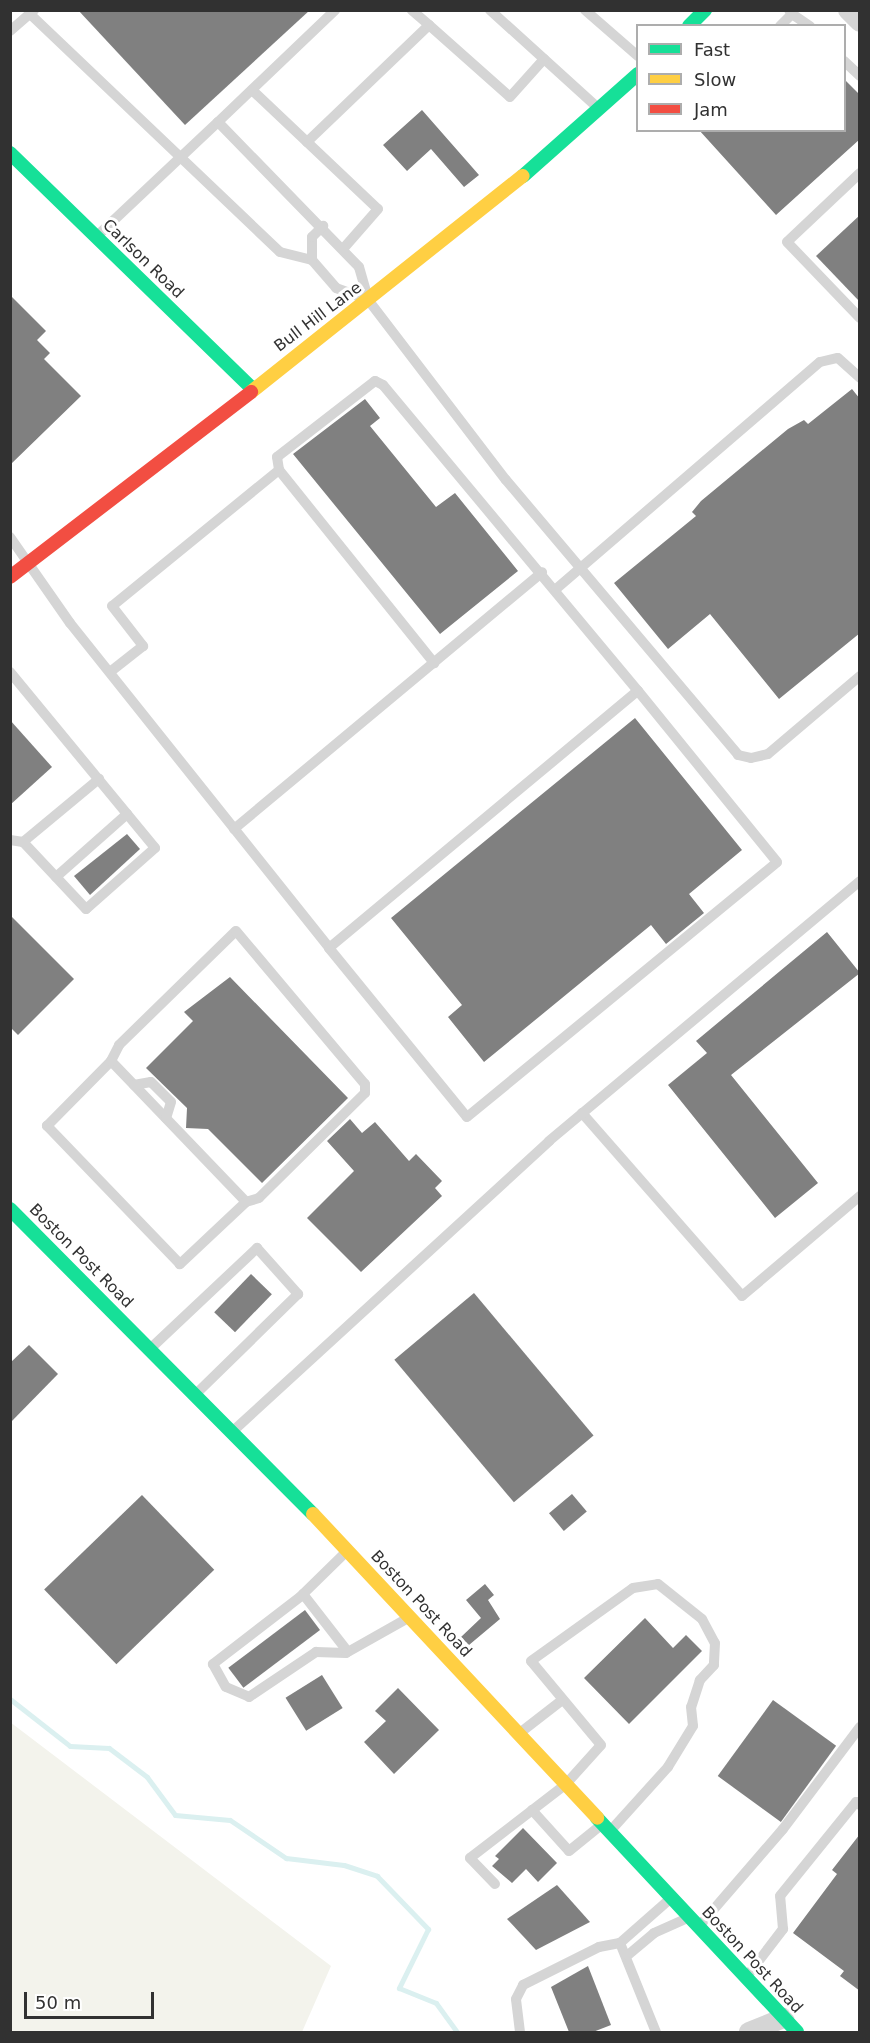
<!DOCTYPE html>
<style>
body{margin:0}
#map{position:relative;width:870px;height:2043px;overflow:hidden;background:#fff;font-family:"DejaVu Sans",sans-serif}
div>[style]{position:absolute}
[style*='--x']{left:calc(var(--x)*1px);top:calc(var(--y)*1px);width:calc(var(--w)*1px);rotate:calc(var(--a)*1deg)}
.green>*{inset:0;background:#f3f3ec}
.stream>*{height:5px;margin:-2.5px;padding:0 2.5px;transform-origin:2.5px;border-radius:2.5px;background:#dbf0f0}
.building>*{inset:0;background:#808080;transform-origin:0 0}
.lane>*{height:10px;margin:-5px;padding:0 5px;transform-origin:5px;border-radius:5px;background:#d5d5d5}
.street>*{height:20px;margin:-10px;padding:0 10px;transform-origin:10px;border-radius:10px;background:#d5d5d5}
.fast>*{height:14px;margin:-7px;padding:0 7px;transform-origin:7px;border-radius:7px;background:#16e098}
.slow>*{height:14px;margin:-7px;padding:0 7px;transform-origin:7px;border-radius:7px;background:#ffcf43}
.jam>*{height:14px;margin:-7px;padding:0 7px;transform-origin:7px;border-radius:7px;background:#f24e42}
span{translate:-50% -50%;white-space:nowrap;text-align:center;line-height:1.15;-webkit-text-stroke:6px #fff;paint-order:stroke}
.street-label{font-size:16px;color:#313131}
.frame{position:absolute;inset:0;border:12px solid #313131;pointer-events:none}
.legend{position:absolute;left:636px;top:24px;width:210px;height:108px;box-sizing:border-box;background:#fff;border:2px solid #adadad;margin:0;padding:8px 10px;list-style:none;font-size:18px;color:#313131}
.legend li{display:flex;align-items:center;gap:12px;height:30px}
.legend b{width:30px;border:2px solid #adadad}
.scale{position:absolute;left:24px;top:1992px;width:130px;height:27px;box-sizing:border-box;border:3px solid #313131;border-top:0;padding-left:8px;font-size:18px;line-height:21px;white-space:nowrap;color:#313131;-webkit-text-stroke:4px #fff;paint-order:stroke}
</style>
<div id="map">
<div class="green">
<i style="clip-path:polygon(10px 1722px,331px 1966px,302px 2032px,11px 2032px)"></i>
</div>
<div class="stream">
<i style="--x:10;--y:1699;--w:76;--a:38.1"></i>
<i style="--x:70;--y:1746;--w:39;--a:3"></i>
<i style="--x:109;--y:1748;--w:48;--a:37.3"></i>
<i style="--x:147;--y:1777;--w:47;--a:53.6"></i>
<i style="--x:175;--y:1815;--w:55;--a:5.2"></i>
<i style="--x:230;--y:1820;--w:68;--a:34.2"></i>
<i style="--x:286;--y:1858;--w:58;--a:6.9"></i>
<i style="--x:344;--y:1865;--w:35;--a:18"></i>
<i style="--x:377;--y:1876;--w:74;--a:46.1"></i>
<i style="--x:428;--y:1929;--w:66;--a:116.2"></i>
<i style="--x:399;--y:1988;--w:40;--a:22"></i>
<i style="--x:436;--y:2003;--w:36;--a:54"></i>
</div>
<div class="building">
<i style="clip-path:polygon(78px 10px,310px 10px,185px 125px)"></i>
<i style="clip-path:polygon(844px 79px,860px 95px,860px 139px,776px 215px,699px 130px,844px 130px)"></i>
<i style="clip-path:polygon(422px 110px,479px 175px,464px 187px,431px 149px,407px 171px,383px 145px)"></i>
<i style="clip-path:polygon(860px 215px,860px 302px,816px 256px)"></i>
<i style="clip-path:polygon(10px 295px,46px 331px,37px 340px,50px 353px,44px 359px,81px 396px,10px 465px)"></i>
<i style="clip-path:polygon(852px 389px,860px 399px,860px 633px,779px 699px,710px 614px,668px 649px,614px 583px,696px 516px,692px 512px,701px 501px,788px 429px,804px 420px,808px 424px)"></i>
<i style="clip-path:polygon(365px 399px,380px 418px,370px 426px,436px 507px,455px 493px,518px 571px,440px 634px,293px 454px)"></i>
<i style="clip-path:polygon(635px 718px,742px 850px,689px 894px,704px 913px,666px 944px,651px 925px,484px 1062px,448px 1017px,462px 1005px,391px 918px)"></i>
<i style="clip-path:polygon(10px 720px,52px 767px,10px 805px)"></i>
<i style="clip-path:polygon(127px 834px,140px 849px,90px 895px,74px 876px)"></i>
<i style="clip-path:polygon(10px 915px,74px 979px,18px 1035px,10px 1027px)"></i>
<i style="clip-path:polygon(827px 932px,860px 973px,731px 1075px,818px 1183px,775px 1218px,668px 1085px,707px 1053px,696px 1041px)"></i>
<i style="clip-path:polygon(230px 977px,348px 1098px,262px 1183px,208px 1129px,186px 1128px,187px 1108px,146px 1068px,193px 1021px,184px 1012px)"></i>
<i style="clip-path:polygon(350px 1119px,362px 1133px,375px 1122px,409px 1161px,416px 1154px,442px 1181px,435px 1188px,442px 1196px,361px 1272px,307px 1218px,354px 1171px,327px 1141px)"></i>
<i style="left:251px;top:1274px;width:29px;height:53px;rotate:44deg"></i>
<i style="left:474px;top:1293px;width:186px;height:104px;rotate:50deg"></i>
<i style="clip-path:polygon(29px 1345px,58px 1374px,10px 1423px,10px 1363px)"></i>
<i style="left:572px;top:1494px;width:23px;height:30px;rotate:50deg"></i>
<i style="left:142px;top:1495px;width:104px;height:136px;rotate:46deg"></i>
<i style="clip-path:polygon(485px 1584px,494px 1595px,488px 1600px,500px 1619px,469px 1645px,461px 1637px,481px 1618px,466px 1600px)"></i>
<i style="left:305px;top:1610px;width:25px;height:96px;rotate:53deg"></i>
<i style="clip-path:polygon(645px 1618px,673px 1648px,686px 1635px,702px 1651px,629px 1724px,584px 1678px)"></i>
<i style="left:322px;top:1675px;width:39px;height:43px;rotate:58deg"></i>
<i style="clip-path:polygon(398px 1688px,439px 1730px,394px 1774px,364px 1742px,386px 1721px,375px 1711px)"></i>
<i style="left:773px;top:1700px;width:78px;height:94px;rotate:36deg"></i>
<i style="clip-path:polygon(523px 1828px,557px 1863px,538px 1882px,526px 1869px,512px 1883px,492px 1866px,499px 1859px,495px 1856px)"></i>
<i style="clip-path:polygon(860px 1834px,860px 1991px,840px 1976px,844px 1971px,793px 1933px,837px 1874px,832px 1870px)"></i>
<i style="clip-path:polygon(557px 1885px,590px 1922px,536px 1950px,507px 1919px)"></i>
<i style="clip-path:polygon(588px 1966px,611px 2025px,593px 2032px,569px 2032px,551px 1987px)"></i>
</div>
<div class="lane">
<i style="--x:490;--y:10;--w:147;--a:42.2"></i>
<i style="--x:585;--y:10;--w:70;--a:41"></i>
<i style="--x:30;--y:14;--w:345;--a:43.6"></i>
<i style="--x:280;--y:252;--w:33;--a:14"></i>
<i style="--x:312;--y:260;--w:37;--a:49"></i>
<i style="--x:336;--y:288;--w:32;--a:20"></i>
<i style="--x:792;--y:14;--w:22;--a:34"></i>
<i style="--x:429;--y:25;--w:108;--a:41.6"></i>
<i style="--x:510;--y:97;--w:51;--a:-48.2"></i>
<i style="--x:780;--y:26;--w:17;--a:-45"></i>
<i style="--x:792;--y:14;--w:5;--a:-127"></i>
<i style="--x:10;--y:31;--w:32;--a:-41"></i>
<i style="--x:844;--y:61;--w:22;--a:43"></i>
<i style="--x:252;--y:90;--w:173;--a:43.4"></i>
<i style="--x:378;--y:209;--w:53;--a:131.2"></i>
<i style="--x:218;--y:122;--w:162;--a:-43.7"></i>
<i style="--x:307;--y:142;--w:169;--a:-43.8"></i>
<i style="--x:429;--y:25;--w:23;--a:-139"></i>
<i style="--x:860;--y:173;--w:100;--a:136.6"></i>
<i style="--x:787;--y:242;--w:105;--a:46.2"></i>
<i style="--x:97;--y:236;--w:166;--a:-43.3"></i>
<i style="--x:218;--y:122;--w:202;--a:45.8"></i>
<i style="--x:359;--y:267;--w:35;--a:74"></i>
<i style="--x:369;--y:301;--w:225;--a:52.6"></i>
<i style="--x:506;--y:480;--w:360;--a:49.8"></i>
<i style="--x:738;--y:755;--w:13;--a:13"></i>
<i style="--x:751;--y:758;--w:17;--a:-13"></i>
<i style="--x:768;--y:754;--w:121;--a:-40.3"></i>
<i style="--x:312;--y:260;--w:23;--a:-90"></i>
<i style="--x:312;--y:237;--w:16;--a:-45"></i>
<i style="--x:279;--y:470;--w:248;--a:51.2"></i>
<i style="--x:10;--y:537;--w:105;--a:55.1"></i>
<i style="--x:70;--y:623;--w:416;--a:51.4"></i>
<i style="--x:329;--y:948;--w:402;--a:-39.8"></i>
<i style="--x:638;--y:691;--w:398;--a:-129.8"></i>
<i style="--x:383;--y:385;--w:9;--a:-153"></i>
<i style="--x:375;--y:381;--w:124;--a:142.2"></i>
<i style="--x:277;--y:457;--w:13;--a:81"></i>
<i style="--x:279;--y:470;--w:215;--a:140.8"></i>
<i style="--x:112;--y:606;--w:51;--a:52.2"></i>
<i style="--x:143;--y:646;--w:42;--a:141.8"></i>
<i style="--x:556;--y:589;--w:348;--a:-40.7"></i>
<i style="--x:820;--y:362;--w:18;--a:-13"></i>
<i style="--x:838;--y:358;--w:30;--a:42"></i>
<i style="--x:10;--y:672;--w:228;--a:50.5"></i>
<i style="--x:155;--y:848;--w:92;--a:138.5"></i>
<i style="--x:86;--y:909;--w:92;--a:-133.2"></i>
<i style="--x:23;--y:842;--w:13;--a:-171"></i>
<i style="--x:234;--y:829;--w:401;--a:-39.8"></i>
<i style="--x:23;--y:842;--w:99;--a:-39.7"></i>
<i style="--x:56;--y:877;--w:95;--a:-41.6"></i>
<i style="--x:329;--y:948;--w:218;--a:50.8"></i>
<i style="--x:467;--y:1117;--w:401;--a:-39.4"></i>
<i style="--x:777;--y:862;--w:220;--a:-129.1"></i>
<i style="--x:111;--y:1061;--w:195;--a:46.2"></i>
<i style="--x:246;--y:1202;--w:91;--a:136.8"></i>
<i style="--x:180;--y:1264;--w:192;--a:-133.9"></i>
<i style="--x:47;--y:1126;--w:91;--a:-45.4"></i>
<i style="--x:111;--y:1061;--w:18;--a:-63"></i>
<i style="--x:119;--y:1045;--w:163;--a:-44.3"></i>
<i style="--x:236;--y:931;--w:200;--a:49.9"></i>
<i style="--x:365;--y:1084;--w:9;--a:90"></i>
<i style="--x:365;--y:1093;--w:149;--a:135.3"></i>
<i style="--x:259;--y:1198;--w:14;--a:163"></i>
<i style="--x:134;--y:1085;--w:17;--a:-10"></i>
<i style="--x:151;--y:1082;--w:28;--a:45"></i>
<i style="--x:171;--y:1102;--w:17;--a:107"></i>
<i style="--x:582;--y:1113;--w:243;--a:48.8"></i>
<i style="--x:742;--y:1296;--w:155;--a:-40.3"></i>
<i style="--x:151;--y:1348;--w:146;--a:-43.3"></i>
<i style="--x:257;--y:1248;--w:62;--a:48.3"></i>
<i style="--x:298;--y:1294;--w:143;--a:135.6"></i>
<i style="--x:233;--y:1431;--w:429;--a:-42.5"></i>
<i style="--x:549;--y:1141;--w:405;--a:-39.9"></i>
<i style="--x:346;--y:1552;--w:64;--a:135.6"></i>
<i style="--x:300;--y:1597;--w:110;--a:142.4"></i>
<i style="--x:213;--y:1664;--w:26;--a:61"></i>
<i style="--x:226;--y:1687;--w:25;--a:23"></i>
<i style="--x:249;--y:1697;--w:81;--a:-33.9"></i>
<i style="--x:316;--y:1652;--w:30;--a:2"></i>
<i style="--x:346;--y:1653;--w:71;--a:-29.4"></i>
<i style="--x:303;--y:1594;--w:73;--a:52.2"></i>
<i style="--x:521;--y:1732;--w:51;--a:-37.8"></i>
<i style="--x:532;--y:1810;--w:55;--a:47.9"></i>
<i style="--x:569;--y:1851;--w:40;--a:-39"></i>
<i style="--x:495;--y:1884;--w:36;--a:-134"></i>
<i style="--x:470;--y:1858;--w:121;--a:-37.6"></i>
<i style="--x:566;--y:1784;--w:52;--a:-48.1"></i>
<i style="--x:601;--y:1745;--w:109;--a:-129.8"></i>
<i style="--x:531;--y:1661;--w:125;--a:-35.6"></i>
<i style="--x:633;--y:1588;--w:25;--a:-9"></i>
<i style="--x:658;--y:1584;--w:56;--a:38.5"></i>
<i style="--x:702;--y:1619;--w:27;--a:62"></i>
<i style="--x:715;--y:1643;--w:22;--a:93"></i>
<i style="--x:714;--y:1665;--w:21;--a:133"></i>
<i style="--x:700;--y:1680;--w:28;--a:108"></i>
<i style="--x:691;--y:1707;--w:19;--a:84"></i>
<i style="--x:693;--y:1726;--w:48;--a:121.4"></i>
<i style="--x:668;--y:1767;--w:84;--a:132.1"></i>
<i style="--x:701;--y:1924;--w:125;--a:-49.2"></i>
<i style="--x:783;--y:1829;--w:128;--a:-53"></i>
<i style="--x:620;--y:1943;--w:96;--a:68"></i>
<i style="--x:628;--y:1955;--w:34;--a:-40"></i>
<i style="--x:654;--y:1933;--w:35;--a:-24"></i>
<i style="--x:748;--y:1975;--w:58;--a:-52.7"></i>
<i style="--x:783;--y:1929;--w:33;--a:-95"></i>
<i style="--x:780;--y:1896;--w:121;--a:-51"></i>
<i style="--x:856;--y:1802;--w:5;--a:37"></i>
<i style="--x:520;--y:2032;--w:33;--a:-97"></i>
<i style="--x:516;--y:1999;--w:16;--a:-63"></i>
<i style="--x:523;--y:1985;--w:85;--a:-26.6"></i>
<i style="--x:599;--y:1947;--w:21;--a:-11"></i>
<i style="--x:620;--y:1943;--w:65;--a:-41.3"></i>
</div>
<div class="street">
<i style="--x:848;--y:10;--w:17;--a:45"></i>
<i style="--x:749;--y:2032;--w:38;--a:-22"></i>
</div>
<div class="fast">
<i style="--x:689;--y:26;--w:23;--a:-45"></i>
<i style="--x:10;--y:153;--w:337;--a:44.2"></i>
<i style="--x:523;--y:176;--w:154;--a:-41.6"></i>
<i style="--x:10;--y:1209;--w:430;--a:45.2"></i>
<i style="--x:597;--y:1818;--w:293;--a:46.9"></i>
</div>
<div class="slow">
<i style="--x:251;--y:392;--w:347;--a:-38.5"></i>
<i style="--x:313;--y:1514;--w:416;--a:46.9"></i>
</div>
<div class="jam">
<i style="--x:10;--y:577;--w:304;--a:-37.5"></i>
</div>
<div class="street-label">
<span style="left:143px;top:259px;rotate:44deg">Carlson Road</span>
<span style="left:318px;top:317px;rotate:-37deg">Bull Hill Lane</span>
<span style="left:81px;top:1256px;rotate:45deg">Boston Post Road</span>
<span style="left:421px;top:1604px;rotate:47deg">Boston Post Road</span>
<span style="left:752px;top:1960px;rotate:47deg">Boston Post Road</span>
</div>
<div class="frame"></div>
<ul class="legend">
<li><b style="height:8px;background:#16e098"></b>Fast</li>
<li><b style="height:8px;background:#ffcf43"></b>Slow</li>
<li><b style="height:8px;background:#f24e42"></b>Jam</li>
</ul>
<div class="scale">50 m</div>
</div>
